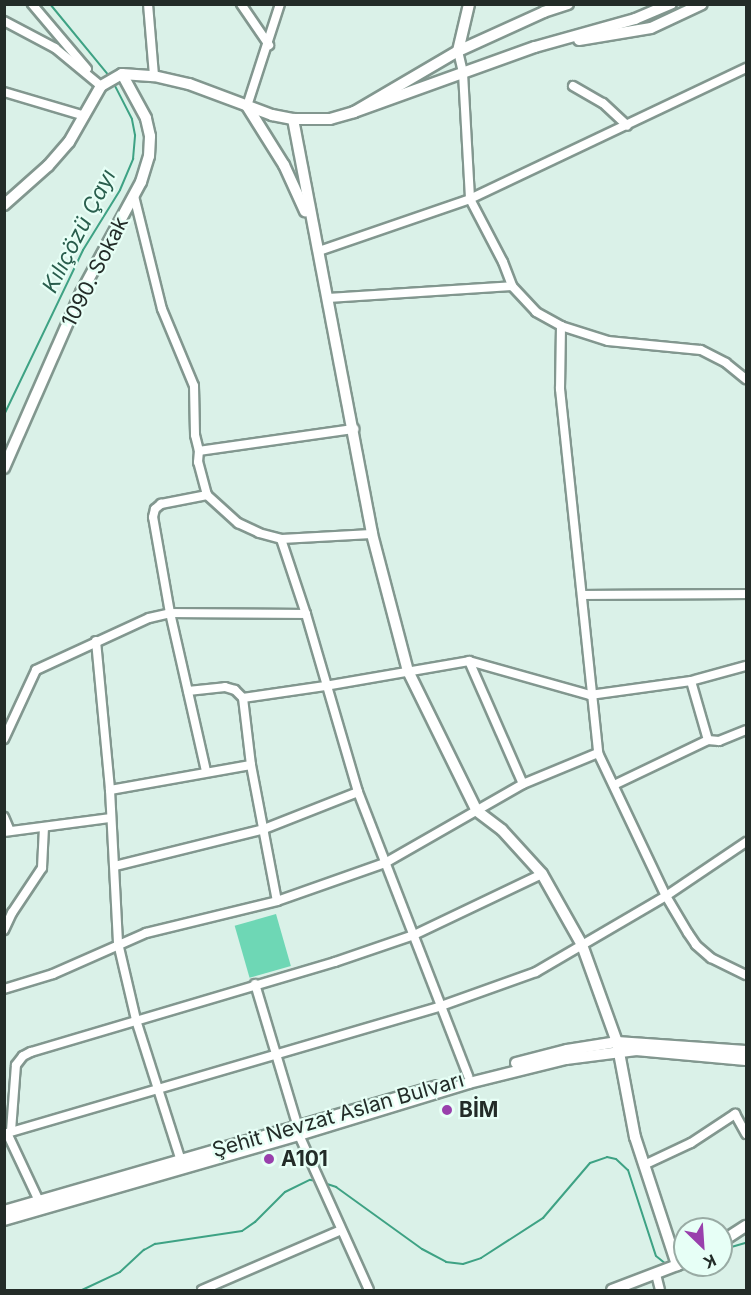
<!DOCTYPE html>
<meta charset="utf-8">
<style>
body{margin:0}
#map{position:relative;width:751px;height:1295px;overflow:hidden;background:#daf1e8;font-family:Inter,sans-serif}
div>[style]{position:absolute}
[style*='--x']{left:calc(var(--x)*1px);top:calc(var(--y)*1px);width:calc(var(--w)*1px);rotate:calc(var(--a)*1deg)}
.green>*{inset:0;background:#6ed7b5;transform-origin:0 0}
.stream>*{height:2px;margin:-1px;padding:0 1px;transform-origin:1px;border-radius:1px;background:#3ea284}
.roads{filter:drop-shadow(2px 0 #82978f) drop-shadow(-2px 0 #82978f) drop-shadow(0 2px #82978f) drop-shadow(0 -2px #82978f)}
.street>*{height:8px;margin:-4px;padding:0 4px;transform-origin:4px;border-radius:4px;background:#fff}
.secondary>*{height:10px;margin:-5px;padding:0 5px;transform-origin:5px;border-radius:5px;background:#fff}
.dots>*{width:16px;height:16px;translate:-50% -50%;box-sizing:border-box;border:3px solid #e7fff6;border-radius:50%}
span{translate:-50% -50%;white-space:nowrap;text-align:center;line-height:1.15;-webkit-text-stroke:4.5px #e7fff6;paint-order:stroke}
.street-label{font-size:21px;color:#232c28}
.poi-label{font-size:21px;color:#232c28;font-weight:700}
.left{translate:0 -50%;text-align:left}
.water-label{font-size:22px;color:#295e4d;font-style:italic}
.frame{position:absolute;inset:0;border:6px solid #232c28;pointer-events:none}
.north{position:absolute;left:673px;top:1217px;width:60px;height:60px;box-sizing:border-box;background:#e7fff6;border:2px solid #99aba4;border-radius:50%;rotate:155deg;font-size:16px;font-weight:700;line-height:24px;text-align:center;color:#232c28}
.north::after{content:'';display:block;margin:auto;width:21px;height:27px;background:#9940ac;clip-path:polygon(50% 0,100% 100%,50% 72%,0 100%)}
</style>
<div id="map">
<div class="green">
<i style="left:276px;top:914px;width:54px;height:43px;rotate:74deg"></i>
</div>
<div class="stream">
<i style="--x:50;--y:4;--w:94;--a:50.6"></i>
<i style="--x:4;--y:415;--w:183;--a:-64.4"></i>
<i style="--x:83;--y:250;--w:70;--a:-58.3"></i>
<i style="--x:120;--y:190;--w:34;--a:-67"></i>
<i style="--x:133;--y:159;--w:24;--a:-85"></i>
<i style="--x:135;--y:135;--w:16;--a:-101"></i>
<i style="--x:132;--y:119;--w:42;--a:-117.2"></i>
<i style="--x:324;--y:1183;--w:13;--a:18"></i>
<i style="--x:336;--y:1187;--w:106;--a:35.8"></i>
<i style="--x:422;--y:1249;--w:27;--a:28"></i>
<i style="--x:446;--y:1262;--w:17;--a:7"></i>
<i style="--x:463;--y:1264;--w:19;--a:-18"></i>
<i style="--x:481;--y:1258;--w:74;--a:-32.8"></i>
<i style="--x:543;--y:1218;--w:72;--a:-49.5"></i>
<i style="--x:590;--y:1163;--w:18;--a:-19"></i>
<i style="--x:607;--y:1157;--w:9;--a:13"></i>
<i style="--x:616;--y:1159;--w:16;--a:43"></i>
<i style="--x:628;--y:1170;--w:90;--a:72"></i>
<i style="--x:656;--y:1256;--w:14;--a:39"></i>
<i style="--x:721;--y:1250;--w:26;--a:-16"></i>
<i style="--x:82;--y:1290;--w:42;--a:-25.3"></i>
<i style="--x:120;--y:1272;--w:33;--a:-43"></i>
<i style="--x:144;--y:1250;--w:13;--a:-29"></i>
<i style="--x:155;--y:1244;--w:88;--a:-8.5"></i>
<i style="--x:242;--y:1231;--w:16;--a:-35"></i>
<i style="--x:255;--y:1222;--w:42;--a:-45"></i>
<i style="--x:285;--y:1192;--w:28;--a:-26"></i>
<i style="--x:310;--y:1180;--w:9;--a:6"></i>
</div>
<div class="roads">
<div class="street">
<i style="--x:32;--y:4;--w:85;--a:49.8"></i>
<i style="--x:148;--y:4;--w:72;--a:85.2"></i>
<i style="--x:241;--y:4;--w:50;--a:55.7"></i>
<i style="--x:4;--y:21;--w:58;--a:27.9"></i>
<i style="--x:55;--y:48;--w:60;--a:39.6"></i>
<i style="--x:458;--y:51;--w:23;--a:77"></i>
<i style="--x:463;--y:73;--w:126;--a:86.8"></i>
<i style="--x:470;--y:199;--w:71;--a:62.4"></i>
<i style="--x:503;--y:262;--w:26;--a:69"></i>
<i style="--x:573;--y:86;--w:34;--a:30"></i>
<i style="--x:603;--y:103;--w:33;--a:43"></i>
<i style="--x:4;--y:92;--w:84;--a:16.5"></i>
<i style="--x:247;--y:106;--w:107;--a:-72.1"></i>
<i style="--x:134;--y:196;--w:116;--a:76.1"></i>
<i style="--x:162;--y:309;--w:83;--a:67.4"></i>
<i style="--x:194;--y:386;--w:49;--a:88.8"></i>
<i style="--x:195;--y:435;--w:16;--a:76"></i>
<i style="--x:319;--y:251;--w:160;--a:-19"></i>
<i style="--x:470;--y:199;--w:306;--a:-25.4"></i>
<i style="--x:328;--y:298;--w:184;--a:-3.7"></i>
<i style="--x:512;--y:286;--w:35;--a:47"></i>
<i style="--x:536;--y:312;--w:29;--a:29"></i>
<i style="--x:561;--y:326;--w:49;--a:17.7"></i>
<i style="--x:608;--y:341;--w:93;--a:5.5"></i>
<i style="--x:701;--y:350;--w:28;--a:27"></i>
<i style="--x:726;--y:363;--w:26;--a:39"></i>
<i style="--x:561;--y:326;--w:63;--a:90.9"></i>
<i style="--x:560;--y:389;--w:366;--a:84"></i>
<i style="--x:598;--y:753;--w:158;--a:64.6"></i>
<i style="--x:666;--y:896;--w:43;--a:59.3"></i>
<i style="--x:688;--y:933;--w:14;--a:56"></i>
<i style="--x:696;--y:945;--w:20;--a:41"></i>
<i style="--x:711;--y:958;--w:39;--a:26"></i>
<i style="--x:207;--y:495;--w:34;--a:-105"></i>
<i style="--x:198;--y:462;--w:11;--a:-85"></i>
<i style="--x:199;--y:451;--w:157;--a:-8.1"></i>
<i style="--x:281;--y:539;--w:79;--a:71.6"></i>
<i style="--x:306;--y:614;--w:185;--a:73.7"></i>
<i style="--x:358;--y:792;--w:305;--a:68.8"></i>
<i style="--x:582;--y:595;--w:164;--a:-0.3"></i>
<i style="--x:96;--y:641;--w:150;--a:84.6"></i>
<i style="--x:110;--y:790;--w:153;--a:87"></i>
<i style="--x:118;--y:943;--w:79;--a:76.8"></i>
<i style="--x:136;--y:1020;--w:148;--a:72.3"></i>
<i style="--x:469;--y:661;--w:134;--a:66.3"></i>
<i style="--x:188;--y:691;--w:37;--a:-6"></i>
<i style="--x:225;--y:687;--w:10;--a:17"></i>
<i style="--x:235;--y:690;--w:11;--a:45"></i>
<i style="--x:243;--y:698;--w:83;--a:-8.3"></i>
<i style="--x:325;--y:686;--w:146;--a:-9.8"></i>
<i style="--x:469;--y:661;--w:126;--a:15.7"></i>
<i style="--x:590;--y:695;--w:102;--a:-7.9"></i>
<i style="--x:691;--y:681;--w:57;--a:-15.3"></i>
<i style="--x:243;--y:698;--w:67;--a:83.2"></i>
<i style="--x:251;--y:765;--w:138;--a:79.2"></i>
<i style="--x:4;--y:739;--w:76;--a:-65.1"></i>
<i style="--x:36;--y:670;--w:124;--a:-24.7"></i>
<i style="--x:149;--y:618;--w:22;--a:-13"></i>
<i style="--x:170;--y:613;--w:136;--a:0.4"></i>
<i style="--x:708;--y:740;--w:11;--a:5"></i>
<i style="--x:719;--y:741;--w:29;--a:-22"></i>
<i style="--x:206;--y:771;--w:162;--a:-102.8"></i>
<i style="--x:170;--y:613;--w:97;--a:-100"></i>
<i style="--x:153;--y:517;--w:8;--a:-76"></i>
<i style="--x:155;--y:509;--w:8;--a:-40"></i>
<i style="--x:161;--y:504;--w:47;--a:-11.1"></i>
<i style="--x:207;--y:495;--w:42;--a:42.1"></i>
<i style="--x:238;--y:523;--w:23;--a:25"></i>
<i style="--x:259;--y:533;--w:23;--a:15"></i>
<i style="--x:281;--y:539;--w:91;--a:-3.1"></i>
<i style="--x:614;--y:785;--w:104;--a:-25.6"></i>
<i style="--x:708;--y:740;--w:61;--a:-106.1"></i>
<i style="--x:110;--y:790;--w:143;--a:-10.1"></i>
<i style="--x:4;--y:817;--w:15;--a:67"></i>
<i style="--x:4;--y:832;--w:108;--a:-7.5"></i>
<i style="--x:115;--y:866;--w:154;--a:-13.9"></i>
<i style="--x:264;--y:829;--w:101;--a:-21.5"></i>
<i style="--x:4;--y:930;--w:19;--a:-65"></i>
<i style="--x:12;--y:913;--w:54;--a:-56.3"></i>
<i style="--x:42;--y:868;--w:41;--a:-87.2"></i>
<i style="--x:255;--y:984;--w:149;--a:73.3"></i>
<i style="--x:4;--y:989;--w:51;--a:-17"></i>
<i style="--x:53;--y:974;--w:102;--a:-23.8"></i>
<i style="--x:146;--y:933;--w:135;--a:-13.7"></i>
<i style="--x:277;--y:901;--w:114;--a:-19.4"></i>
<i style="--x:385;--y:863;--w:159;--a:-29.8"></i>
<i style="--x:523;--y:784;--w:81;--a:-22.5"></i>
<i style="--x:11;--y:1131;--w:66;--a:-85.7"></i>
<i style="--x:16;--y:1065;--w:11;--a:-52"></i>
<i style="--x:23;--y:1056;--w:9;--a:-27"></i>
<i style="--x:31;--y:1052;--w:317;--a:-16.5"></i>
<i style="--x:335;--y:962;--w:83;--a:-18.9"></i>
<i style="--x:414;--y:935;--w:142;--a:-25.5"></i>
<i style="--x:7;--y:1133;--w:75;--a:64.8"></i>
<i style="--x:4;--y:1134;--w:455;--a:-16.3"></i>
<i style="--x:441;--y:1006;--w:101;--a:-19.7"></i>
<i style="--x:536;--y:972;--w:151;--a:-30.3"></i>
<i style="--x:666;--y:896;--w:97;--a:-34"></i>
<i style="--x:299;--y:1135;--w:170;--a:65.7"></i>
<i style="--x:644;--y:1165;--w:52;--a:-25.1"></i>
<i style="--x:691;--y:1143;--w:53;--a:-33.4"></i>
<i style="--x:735;--y:1114;--w:23;--a:61"></i>
<i style="--x:656;--y:1274;--w:16;--a:76"></i>
<i style="--x:202;--y:1290;--w:151;--a:-23.3"></i>
</div>
<div class="secondary">
<i style="--x:568;--y:4;--w:25;--a:162"></i>
<i style="--x:544;--y:12;--w:94;--a:155.6"></i>
<i style="--x:458;--y:51;--w:121;--a:149.6"></i>
<i style="--x:354;--y:112;--w:192;--a:-19.8"></i>
<i style="--x:535;--y:47;--w:104;--a:-15.6"></i>
<i style="--x:635;--y:19;--w:39;--a:-23"></i>
<i style="--x:579;--y:40;--w:73;--a:-9.5"></i>
<i style="--x:651;--y:28;--w:56;--a:-25.2"></i>
<i style="--x:458;--y:51;--w:48;--a:-76.8"></i>
<i style="--x:247;--y:106;--w:70;--a:57.9"></i>
<i style="--x:284;--y:165;--w:51;--a:65.5"></i>
<i style="--x:293;--y:119;--w:422;--a:79.2"></i>
<i style="--x:372;--y:534;--w:142;--a:75.3"></i>
<i style="--x:408;--y:671;--w:156;--a:63.8"></i>
<i style="--x:477;--y:811;--w:31;--a:37"></i>
<i style="--x:502;--y:830;--w:59;--a:47.7"></i>
<i style="--x:542;--y:874;--w:81;--a:60.6"></i>
<i style="--x:582;--y:945;--w:103;--a:70.2"></i>
<i style="--x:617;--y:1042;--w:97;--a:79.3"></i>
<i style="--x:635;--y:1137;--w:135;--a:71.8"></i>
<i style="--x:4;--y:205;--w:59;--a:-41.6"></i>
<i style="--x:48;--y:166;--w:32;--a:-49"></i>
<i style="--x:69;--y:142;--w:64;--a:-60.3"></i>
<i style="--x:101;--y:86;--w:24;--a:-30"></i>
<i style="--x:122;--y:74;--w:32;--a:4"></i>
<i style="--x:154;--y:76;--w:36;--a:13"></i>
<i style="--x:189;--y:84;--w:89;--a:20.5"></i>
<i style="--x:272;--y:115;--w:21;--a:11"></i>
<i style="--x:293;--y:119;--w:37;--a:0"></i>
<i style="--x:330;--y:119;--w:25;--a:-16"></i>
<i style="--x:4;--y:468;--w:191;--a:-66.3"></i>
<i style="--x:81;--y:293;--w:126;--a:-61.6"></i>
<i style="--x:141;--y:182;--w:27;--a:-73"></i>
<i style="--x:149;--y:156;--w:20;--a:-87"></i>
<i style="--x:150;--y:136;--w:18;--a:-103"></i>
<i style="--x:146;--y:118;--w:50;--a:-118.6"></i>
<i style="--x:516;--y:1063;--w:53;--a:-14.3"></i>
<i style="--x:567;--y:1050;--w:51;--a:-9.1"></i>
<i style="--x:617;--y:1042;--w:129;--a:4"></i>
<i style="--x:4;--y:1211;--w:451;--a:-16.1"></i>
<i style="--x:4;--y:1220;--w:307;--a:-16.1"></i>
<i style="--x:299;--y:1135;--w:178;--a:-17"></i>
<i style="--x:469;--y:1083;--w:100;--a:-13.9"></i>
<i style="--x:566;--y:1059;--w:71;--a:-7.3"></i>
<i style="--x:636;--y:1050;--w:110;--a:5.2"></i>
<i style="--x:721;--y:1242;--w:30;--a:-33"></i>
<i style="--x:612;--y:1290;--w:78;--a:-21"></i>
</div>
</div>
<div class="dots">
<i style="left:447px;top:1110px;background:#9940ac"></i>
<i style="left:269px;top:1159px;background:#9940ac"></i>
</div>
<div class="street-label">
<span style="left:95px;top:272px;rotate:-63deg">1090. Sokak</span>
<span style="left:338px;top:1115px;rotate:-16deg">Şehit Nevzat Aslan Bulvarı</span>
</div>
<div class="poi-label">
<span class="left" style="left:459px;top:1110px">BİM</span>
<span class="left" style="left:281px;top:1159px">A101</span>
</div>
<div class="water-label">
<span style="left:79px;top:231px;rotate:-63deg">Kılıçözü Çayı</span>
</div>
<div class="frame"></div>
<div class="north">K</div>
</div>
